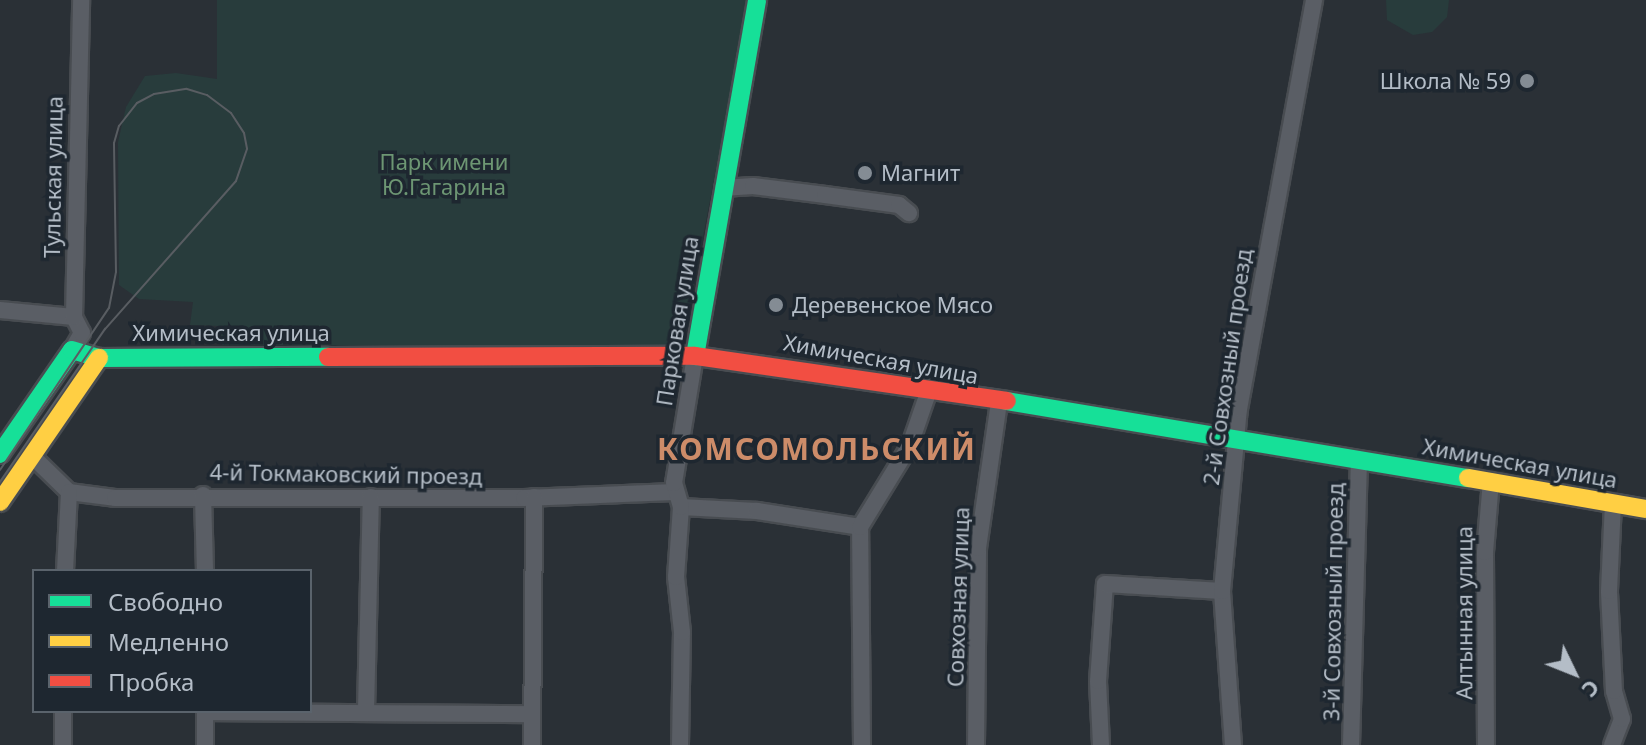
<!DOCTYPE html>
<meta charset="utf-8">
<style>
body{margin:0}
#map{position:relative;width:1646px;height:745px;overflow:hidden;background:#2a3036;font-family:"Noto Sans",sans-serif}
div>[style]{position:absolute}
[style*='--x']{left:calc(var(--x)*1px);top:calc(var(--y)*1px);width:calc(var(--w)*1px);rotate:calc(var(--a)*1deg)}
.green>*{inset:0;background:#283c3c}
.roads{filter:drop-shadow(2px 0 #484c51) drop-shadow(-2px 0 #484c51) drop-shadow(0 2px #484c51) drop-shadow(0 -2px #484c51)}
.street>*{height:16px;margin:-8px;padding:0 8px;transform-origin:8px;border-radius:8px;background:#5a5e65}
.fast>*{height:18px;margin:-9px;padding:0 9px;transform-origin:9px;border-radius:9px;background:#16e098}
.slow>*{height:18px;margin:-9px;padding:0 9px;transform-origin:9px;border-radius:9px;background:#ffcf43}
.jam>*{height:18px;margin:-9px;padding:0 9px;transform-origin:9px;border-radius:9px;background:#f24e42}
.tram>*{height:2px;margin:-1px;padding:0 1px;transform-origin:1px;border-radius:1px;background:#595d62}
.dots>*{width:22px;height:22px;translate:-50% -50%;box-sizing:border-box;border:4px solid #1e2730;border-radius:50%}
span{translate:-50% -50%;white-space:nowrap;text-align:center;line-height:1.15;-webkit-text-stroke:7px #1e2730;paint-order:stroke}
.poi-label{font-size:22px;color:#b4bdc7}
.right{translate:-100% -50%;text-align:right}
.left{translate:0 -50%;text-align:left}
.park-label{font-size:22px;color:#6d9673}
.street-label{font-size:22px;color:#b4bdc7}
.district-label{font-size:30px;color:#cd8c69;font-weight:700;letter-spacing:2px}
.legend{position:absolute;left:32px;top:569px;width:280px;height:144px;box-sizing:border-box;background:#1e2730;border:2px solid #5a636c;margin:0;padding:10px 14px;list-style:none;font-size:24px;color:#b4bdc7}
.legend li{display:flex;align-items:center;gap:16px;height:40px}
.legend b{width:40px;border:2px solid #5a636c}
.north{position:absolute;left:1534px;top:633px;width:80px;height:80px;-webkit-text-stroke:6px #1e2730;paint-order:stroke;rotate:133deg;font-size:22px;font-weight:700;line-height:32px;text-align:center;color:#b4bdc7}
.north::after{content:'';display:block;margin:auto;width:28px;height:36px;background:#b4bdc7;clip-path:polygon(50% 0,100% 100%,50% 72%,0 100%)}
</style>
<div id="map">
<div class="green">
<i style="clip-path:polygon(217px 0,748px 0,685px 332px,666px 346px,222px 345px,221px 326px,190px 325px,193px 302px,139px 299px,119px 285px,118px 142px,126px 107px,145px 76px,176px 73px,217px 79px)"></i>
<i style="clip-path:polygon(1386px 0,1449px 0,1447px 17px,1432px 32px,1413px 35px,1387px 20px)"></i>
</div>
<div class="roads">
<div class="street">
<i style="--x:723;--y:188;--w:30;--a:-4"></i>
<i style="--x:753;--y:186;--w:73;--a:7.1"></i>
<i style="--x:825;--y:195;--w:75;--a:7.7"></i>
<i style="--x:899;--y:205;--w:13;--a:39"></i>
<i style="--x:0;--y:310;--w:74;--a:5.4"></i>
<i style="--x:72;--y:350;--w:20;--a:-60"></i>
<i style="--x:82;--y:333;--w:18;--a:-117"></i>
<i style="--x:74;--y:317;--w:317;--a:-88.7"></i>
<i style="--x:32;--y:456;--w:52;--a:44.2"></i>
<i style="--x:69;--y:492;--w:46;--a:7.4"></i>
<i style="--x:115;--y:498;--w:409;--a:0"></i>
<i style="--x:524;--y:498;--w:151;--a:-2.3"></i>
<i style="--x:203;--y:495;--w:76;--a:88.5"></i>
<i style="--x:681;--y:507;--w:76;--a:3"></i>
<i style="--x:757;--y:511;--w:104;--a:8.8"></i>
<i style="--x:65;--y:571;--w:79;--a:-87.1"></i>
<i style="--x:63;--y:711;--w:34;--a:90"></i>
<i style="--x:366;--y:711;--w:214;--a:-88.7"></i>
<i style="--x:205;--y:712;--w:327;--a:0.4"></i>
<i style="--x:205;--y:745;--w:34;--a:-90"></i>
<i style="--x:532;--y:745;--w:248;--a:-89.5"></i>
<i style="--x:680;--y:745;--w:113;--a:-89"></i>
<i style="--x:682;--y:632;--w:55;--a:-96.2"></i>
<i style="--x:676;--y:577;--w:70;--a:-85.9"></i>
<i style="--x:681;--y:507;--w:25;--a:-106"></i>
<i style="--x:674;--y:483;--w:129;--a:-80.6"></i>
<i style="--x:862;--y:745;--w:218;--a:-90.5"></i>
<i style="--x:860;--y:527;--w:96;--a:-58.6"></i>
<i style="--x:910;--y:445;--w:58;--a:-70.9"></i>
<i style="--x:976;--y:745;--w:197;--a:-89.4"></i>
<i style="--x:978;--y:548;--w:147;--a:-81.8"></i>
<i style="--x:1101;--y:745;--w:64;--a:-92.7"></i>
<i style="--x:1098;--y:681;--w:97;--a:-85.9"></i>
<i style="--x:1105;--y:584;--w:117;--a:3.4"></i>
<i style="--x:1233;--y:745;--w:154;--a:-94.1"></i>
<i style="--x:1222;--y:591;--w:183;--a:-84.7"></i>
<i style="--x:1239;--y:409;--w:416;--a:-79.6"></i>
<i style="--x:1351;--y:745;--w:285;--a:-88.4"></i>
<i style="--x:1486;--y:745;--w:193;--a:-90.3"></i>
<i style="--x:1485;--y:552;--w:71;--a:-85.2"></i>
<i style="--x:1612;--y:745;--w:28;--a:-69"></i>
<i style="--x:1622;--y:719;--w:29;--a:-106"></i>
<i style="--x:1614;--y:691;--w:100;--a:-92.9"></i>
<i style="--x:1609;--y:591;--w:88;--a:-87.4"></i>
</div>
<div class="fast">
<i style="--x:695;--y:356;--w:361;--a:-80.1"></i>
<i style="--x:1007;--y:401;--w:467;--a:9.5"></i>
<i style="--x:0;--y:454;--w:126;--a:-55.3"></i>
<i style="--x:72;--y:350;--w:28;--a:17"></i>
<i style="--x:99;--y:358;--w:229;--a:-0.3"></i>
</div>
<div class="slow">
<i style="--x:1468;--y:478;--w:181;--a:9.9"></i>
<i style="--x:0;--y:502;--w:175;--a:-55.5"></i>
</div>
<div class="jam">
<i style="--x:328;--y:357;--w:367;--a:-0.2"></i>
<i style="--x:695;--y:356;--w:315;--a:8.2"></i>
</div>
</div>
<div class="tram">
<i style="--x:0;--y:470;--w:195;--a:-56.1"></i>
<i style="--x:109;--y:308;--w:37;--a:-79"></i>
<i style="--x:116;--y:272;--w:129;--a:-90.9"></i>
<i style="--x:114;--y:143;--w:18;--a:-74"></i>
<i style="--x:119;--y:126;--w:29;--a:-52"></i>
<i style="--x:137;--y:103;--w:19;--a:-28"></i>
<i style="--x:154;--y:94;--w:33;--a:-9"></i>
<i style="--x:187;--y:89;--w:21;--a:17"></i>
<i style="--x:207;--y:95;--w:30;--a:37"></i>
<i style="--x:231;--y:113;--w:24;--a:57"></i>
<i style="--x:244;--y:133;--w:16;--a:79"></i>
<i style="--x:247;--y:149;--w:34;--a:109"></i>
<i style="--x:236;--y:181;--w:198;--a:131.5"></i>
<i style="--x:105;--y:329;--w:186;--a:124.5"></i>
</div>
<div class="dots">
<i style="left:1527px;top:81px;background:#848c94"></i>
<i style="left:865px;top:173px;background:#848c94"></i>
<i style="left:776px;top:305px;background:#848c94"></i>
</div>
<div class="poi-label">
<span class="right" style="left:1511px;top:81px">Школа № 59</span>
<span class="left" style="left:881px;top:173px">Магнит</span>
<span class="left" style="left:792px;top:305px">Деревенское Мясо</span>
</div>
<div class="park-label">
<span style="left:444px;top:174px">Парк имени<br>Ю.Гагарина</span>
</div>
<div class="street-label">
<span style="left:53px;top:177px;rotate:-89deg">Тульская улица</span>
<span style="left:677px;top:321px;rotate:-81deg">Парковая улица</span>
<span style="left:231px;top:333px">Химическая улица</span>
<span style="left:881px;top:359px;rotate:10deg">Химическая улица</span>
<span style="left:1227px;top:367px;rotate:-82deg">2-й Совхозный проезд</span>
<span style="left:1520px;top:463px;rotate:10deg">Химическая улица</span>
<span style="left:346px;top:474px;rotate:1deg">4-й Токмаковский проезд</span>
<span style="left:958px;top:597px;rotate:-88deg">Совхозная улица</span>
<span style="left:1333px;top:602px;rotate:-89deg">3-й Совхозный проезд</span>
<span style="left:1464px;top:613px;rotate:-90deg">Алтынная улица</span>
</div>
<div class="district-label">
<span style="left:817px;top:449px">КОМСОМОЛЬСКИЙ</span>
</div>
<ul class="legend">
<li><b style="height:10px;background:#16e098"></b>Свободно</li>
<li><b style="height:10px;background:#ffcf43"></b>Медленно</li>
<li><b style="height:10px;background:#f24e42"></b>Пробка</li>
</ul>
<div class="north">С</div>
</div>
